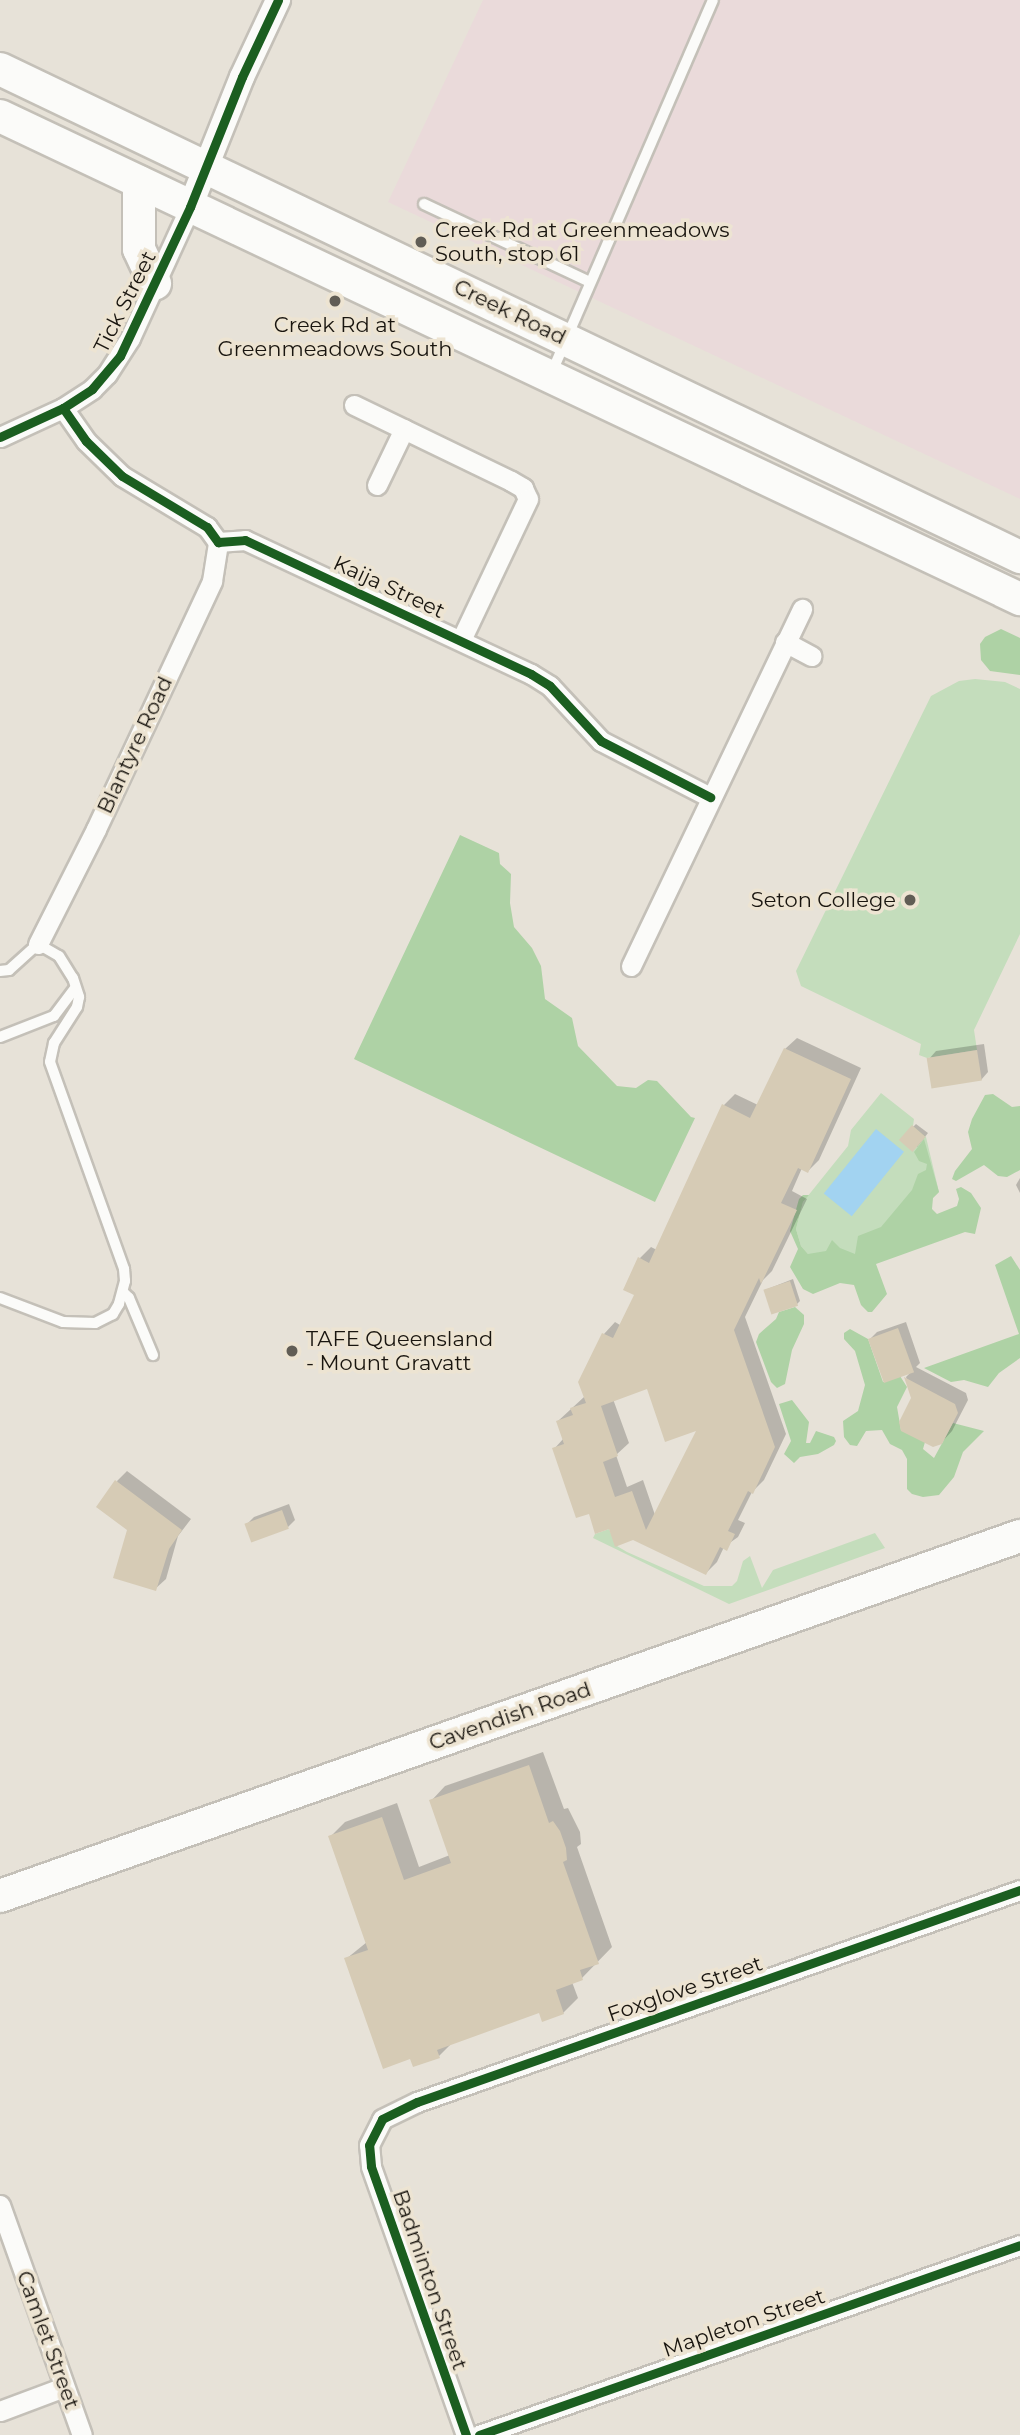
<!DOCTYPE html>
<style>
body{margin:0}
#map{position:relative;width:1020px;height:2435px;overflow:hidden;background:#e7e2d8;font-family:Montserrat,sans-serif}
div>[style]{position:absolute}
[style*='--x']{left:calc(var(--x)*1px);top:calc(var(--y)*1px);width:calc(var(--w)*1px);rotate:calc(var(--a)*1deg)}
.industrial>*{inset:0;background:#eadada}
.green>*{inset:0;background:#c4ddbc}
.forest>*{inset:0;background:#aed2a5}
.water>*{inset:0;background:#a2d3f1;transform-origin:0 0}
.shadow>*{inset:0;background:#0003}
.building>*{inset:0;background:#d6cbb5;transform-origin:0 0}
.roads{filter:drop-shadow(2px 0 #c4c0b8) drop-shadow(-2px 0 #c4c0b8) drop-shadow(0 2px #c4c0b8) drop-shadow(0 -2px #c4c0b8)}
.service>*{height:10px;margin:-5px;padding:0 5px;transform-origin:5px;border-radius:5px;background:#fbfbf9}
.minor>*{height:19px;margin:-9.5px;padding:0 9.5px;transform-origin:9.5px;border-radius:9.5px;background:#fbfbf9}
.tertiary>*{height:24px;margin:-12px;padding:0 12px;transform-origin:12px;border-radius:12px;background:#fbfbf9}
.primary>*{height:32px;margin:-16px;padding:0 16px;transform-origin:16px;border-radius:16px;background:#fbfbf9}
.cycleway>*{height:9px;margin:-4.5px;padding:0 4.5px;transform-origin:4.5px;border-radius:4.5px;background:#1b5e20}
.dots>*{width:19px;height:19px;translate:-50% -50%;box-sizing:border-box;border:4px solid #ede4d2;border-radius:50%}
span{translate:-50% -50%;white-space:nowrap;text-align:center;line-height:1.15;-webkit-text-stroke:7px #ede4d2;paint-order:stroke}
.poi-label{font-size:21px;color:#19150f}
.left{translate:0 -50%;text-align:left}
.right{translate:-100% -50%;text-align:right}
.street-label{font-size:21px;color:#19150f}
</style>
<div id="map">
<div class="industrial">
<i style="clip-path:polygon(483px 0,1020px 0,1020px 499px,388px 202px)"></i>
</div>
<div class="green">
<i style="clip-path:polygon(975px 679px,1005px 682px,1020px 689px,1020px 934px,974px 1030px,977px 1050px,927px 1058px,919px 1055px,921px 1044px,801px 986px,796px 971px,931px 696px,959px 681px)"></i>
<i style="clip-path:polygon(881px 1093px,914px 1119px,913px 1126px,926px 1137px,939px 1192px,851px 1274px,808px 1254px,801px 1246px,796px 1229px,803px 1202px,848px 1146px,851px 1130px)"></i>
<i style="clip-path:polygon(609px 1529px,617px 1546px,627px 1552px,704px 1586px,732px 1586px,737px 1581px,743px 1561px,750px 1556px,762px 1588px,773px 1570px,875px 1533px,885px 1548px,729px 1604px,593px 1538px,595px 1534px)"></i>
</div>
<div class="forest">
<i style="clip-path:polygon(1001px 629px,1020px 638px,1020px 675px,990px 671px,981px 660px,980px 644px,985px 637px)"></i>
<i style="clip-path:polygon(460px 835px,499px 853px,500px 864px,511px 874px,510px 903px,514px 927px,532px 948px,541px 966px,545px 999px,572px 1018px,578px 1046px,617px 1086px,636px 1088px,648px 1080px,657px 1081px,691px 1117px,695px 1118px,655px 1202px,354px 1059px)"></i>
<i style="clip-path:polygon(993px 1094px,1012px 1107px,1020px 1106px,1020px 1170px,1007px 1177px,998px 1176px,984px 1165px,956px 1181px,952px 1179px,955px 1171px,972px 1149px,968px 1132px,972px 1119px,985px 1095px)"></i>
<i style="clip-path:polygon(924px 1139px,939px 1192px,933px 1198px,932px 1209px,937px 1214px,957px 1206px,959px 1199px,956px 1189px,961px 1187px,971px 1193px,981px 1208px,975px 1234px,965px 1232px,876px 1264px,887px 1294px,872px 1312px,868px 1312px,861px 1305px,854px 1285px,840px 1283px,813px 1294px,803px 1289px,790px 1267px,798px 1249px,790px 1231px,799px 1199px,803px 1195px,809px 1195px,803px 1202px,796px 1229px,801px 1246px,808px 1254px,826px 1251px,832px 1240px,840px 1248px,855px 1254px,858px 1236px,881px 1227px,912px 1190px,918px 1174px,926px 1170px,927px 1164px,919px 1161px,914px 1152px)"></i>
<i style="clip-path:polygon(1011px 1256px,1020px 1270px,1020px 1358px,999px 1373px,988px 1387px,964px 1380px,951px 1382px,924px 1368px,1019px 1334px,995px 1265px)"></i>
<i style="clip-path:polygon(795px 1307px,804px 1315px,804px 1324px,792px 1350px,785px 1384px,777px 1388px,771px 1382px,756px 1342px,759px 1334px,776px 1319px,779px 1312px)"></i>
<i style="clip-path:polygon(850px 1329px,868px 1339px,883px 1382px,900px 1376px,907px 1387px,897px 1407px,901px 1430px,925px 1442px,923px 1449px,934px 1458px,953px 1423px,984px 1431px,963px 1452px,954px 1477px,939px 1495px,923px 1497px,912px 1494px,907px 1489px,907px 1459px,902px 1450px,890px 1444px,882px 1430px,866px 1431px,857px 1446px,850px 1445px,844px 1437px,843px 1421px,858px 1411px,865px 1385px,855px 1351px,844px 1339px,844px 1333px)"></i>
<i style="clip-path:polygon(792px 1400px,809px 1422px,806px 1443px,810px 1443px,816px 1431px,834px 1437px,836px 1441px,834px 1445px,818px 1454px,800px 1457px,794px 1463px,784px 1454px,791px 1441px,779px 1404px)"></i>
</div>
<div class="water">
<i style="left:876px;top:1129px;width:36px;height:83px;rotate:39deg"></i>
</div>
<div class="shadow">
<i style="clip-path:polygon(evenodd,797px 1038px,861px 1068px,819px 1160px,808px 1171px,802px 1168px,792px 1191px,807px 1199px,772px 1271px,763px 1280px,745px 1317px,786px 1434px,764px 1480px,752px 1492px,738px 1520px,745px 1523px,738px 1537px,724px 1547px,717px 1562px,706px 1573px,590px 1512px,554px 1449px,564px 1438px,558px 1421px,584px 1397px,604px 1334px,615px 1322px,620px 1325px,636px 1294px,640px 1258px,651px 1247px,657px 1250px,724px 1105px,735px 1094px,758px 1105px,785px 1049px,797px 1038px,648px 1387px,700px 1428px,655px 1515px,643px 1480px,627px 1487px,616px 1455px,629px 1443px,613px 1399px,648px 1387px)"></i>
<i style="clip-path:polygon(984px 1044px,988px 1072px,981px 1080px,929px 1059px,936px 1051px)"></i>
<i style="clip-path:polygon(916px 1124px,928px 1133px,917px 1147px,913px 1127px)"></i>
<i style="clip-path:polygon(1020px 1178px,1020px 1193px,1016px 1185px)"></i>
<i style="clip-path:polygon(793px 1279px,800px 1301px,797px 1304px,765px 1290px)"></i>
<i style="clip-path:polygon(906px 1322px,920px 1363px,916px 1367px,966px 1393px,968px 1400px,952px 1431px,941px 1443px,913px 1399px,906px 1377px,913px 1370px,870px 1339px,877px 1332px)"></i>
<i style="clip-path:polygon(127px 1471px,191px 1519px,178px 1536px,166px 1579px,155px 1589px,129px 1530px,117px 1481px)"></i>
<i style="clip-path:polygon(289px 1504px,295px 1520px,288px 1527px,247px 1524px,254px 1517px)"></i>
<i style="clip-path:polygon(543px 1752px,564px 1809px,568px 1808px,580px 1832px,581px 1844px,577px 1847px,612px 1947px,582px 1978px,572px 1982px,578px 1998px,563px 2013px,540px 2011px,453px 2042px,439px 2056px,411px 2057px,384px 2067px,346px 1959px,367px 1942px,330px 1837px,345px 1822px,397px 1803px,419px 1867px,450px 1855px,431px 1801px,445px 1786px)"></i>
</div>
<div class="building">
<i style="clip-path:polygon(evenodd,784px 1048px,851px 1079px,808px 1173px,798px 1168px,781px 1203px,797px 1210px,761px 1284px,759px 1278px,734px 1330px,775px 1447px,753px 1494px,748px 1491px,728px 1531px,735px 1534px,727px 1551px,720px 1547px,706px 1575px,633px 1540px,615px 1547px,609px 1529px,595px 1534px,589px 1514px,576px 1518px,552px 1448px,564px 1444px,556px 1421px,573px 1415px,570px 1408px,586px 1403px,578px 1382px,602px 1333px,613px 1338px,634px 1295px,623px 1290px,638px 1257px,649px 1263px,722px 1104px,750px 1118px,784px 1048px,647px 1389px,665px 1442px,696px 1431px,646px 1530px,632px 1491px,615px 1497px,603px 1462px,618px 1456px,601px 1406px,647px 1389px)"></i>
<i style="left:977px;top:1050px;width:31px;height:51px;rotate:81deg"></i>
<i style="left:912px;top:1125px;width:18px;height:20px;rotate:41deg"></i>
<i style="left:790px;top:1281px;width:26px;height:28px;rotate:72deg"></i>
<i style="left:898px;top:1328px;width:47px;height:32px;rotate:70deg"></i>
<i style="clip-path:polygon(904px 1377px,955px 1404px,958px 1413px,942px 1444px,933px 1447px,901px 1431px,899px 1422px,911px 1398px)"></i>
<i style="clip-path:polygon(115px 1480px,182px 1530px,169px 1549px,156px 1591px,113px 1578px,127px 1530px,96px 1507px)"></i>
<i style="left:282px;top:1510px;width:20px;height:40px;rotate:70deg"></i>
<i style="clip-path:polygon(529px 1765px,549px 1823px,553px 1821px,560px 1831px,566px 1848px,567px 1860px,563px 1862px,599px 1964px,580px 1970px,583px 1980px,556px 1990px,564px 2014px,542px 2022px,539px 2013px,437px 2050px,440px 2058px,413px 2067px,410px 2059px,383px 2069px,344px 1958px,368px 1950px,328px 1836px,382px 1817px,404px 1880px,451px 1863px,429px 1800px)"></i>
</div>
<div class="roads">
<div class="service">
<i style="--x:424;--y:204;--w:183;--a:25.2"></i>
<i style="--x:552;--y:372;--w:405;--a:-66.6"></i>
<i style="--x:0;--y:971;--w:9;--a:-6"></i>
<i style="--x:9;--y:970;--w:39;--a:-42"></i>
<i style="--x:38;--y:944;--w:24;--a:30"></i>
<i style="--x:59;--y:956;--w:26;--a:58"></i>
<i style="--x:73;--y:978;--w:20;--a:72"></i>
<i style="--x:79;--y:997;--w:10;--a:101"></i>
<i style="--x:77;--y:1007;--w:43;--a:122.6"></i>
<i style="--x:54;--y:1043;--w:19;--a:102"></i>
<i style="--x:50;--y:1062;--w:220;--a:70.3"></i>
<i style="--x:124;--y:1269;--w:12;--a:85"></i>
<i style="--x:125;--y:1281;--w:24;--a:105"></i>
<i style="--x:119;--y:1304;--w:12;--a:121"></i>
<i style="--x:113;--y:1314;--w:20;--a:153"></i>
<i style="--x:95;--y:1323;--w:32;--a:-178"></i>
<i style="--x:63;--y:1322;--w:67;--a:-159.1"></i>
<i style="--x:0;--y:1037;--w:58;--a:-21.3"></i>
<i style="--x:54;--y:1016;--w:35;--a:-53"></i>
<i style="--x:123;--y:1292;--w:8;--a:45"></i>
<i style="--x:129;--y:1298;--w:62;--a:67.2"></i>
</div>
<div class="minor">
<i style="--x:354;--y:405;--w:174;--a:25.8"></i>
<i style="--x:511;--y:481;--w:14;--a:30"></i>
<i style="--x:523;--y:488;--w:12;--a:66"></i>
<i style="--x:528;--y:499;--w:156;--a:115.4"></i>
<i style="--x:63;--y:408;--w:40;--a:55.1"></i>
<i style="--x:86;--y:441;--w:50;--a:44.2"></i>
<i style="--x:122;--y:476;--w:99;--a:31"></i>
<i style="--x:207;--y:527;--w:19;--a:54"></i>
<i style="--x:218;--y:542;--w:27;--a:-4"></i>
<i style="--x:245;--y:540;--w:316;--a:25.1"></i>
<i style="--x:531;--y:674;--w:22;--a:32"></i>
<i style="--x:550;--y:686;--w:75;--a:47.2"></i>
<i style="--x:601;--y:741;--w:123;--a:27.2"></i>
<i style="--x:0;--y:437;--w:69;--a:-24.7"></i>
<i style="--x:63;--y:408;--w:35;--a:-33"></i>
<i style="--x:92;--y:389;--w:21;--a:-45"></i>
<i style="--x:107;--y:374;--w:43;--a:-57.4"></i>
<i style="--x:130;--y:338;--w:144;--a:-65.4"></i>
<i style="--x:377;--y:485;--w:62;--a:-64.3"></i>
<i style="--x:785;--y:642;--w:30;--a:28"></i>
<i style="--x:38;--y:944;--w:129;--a:-63.2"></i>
<i style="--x:96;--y:829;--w:274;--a:-64.9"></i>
<i style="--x:212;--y:581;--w:39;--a:-81"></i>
<i style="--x:631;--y:966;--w:396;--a:-64.4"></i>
<i style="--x:0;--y:2205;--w:244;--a:70.4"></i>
<i style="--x:0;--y:2411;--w:68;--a:-20.6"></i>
<i style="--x:466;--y:2435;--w:285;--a:-109.5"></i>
<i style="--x:371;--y:2166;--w:21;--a:-95"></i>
<i style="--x:369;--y:2145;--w:29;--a:-63"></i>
<i style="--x:382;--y:2119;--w:39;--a:-26"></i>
<i style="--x:417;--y:2102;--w:639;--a:-19.37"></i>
<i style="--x:479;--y:2435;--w:573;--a:-19.35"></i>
</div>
<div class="tertiary">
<i style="--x:190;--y:207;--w:140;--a:-68.2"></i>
<i style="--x:242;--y:77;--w:85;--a:-64.9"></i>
</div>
<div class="primary">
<i style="--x:0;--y:69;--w:1131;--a:25.57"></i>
<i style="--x:0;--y:116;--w:1129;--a:25.34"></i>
<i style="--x:139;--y:182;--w:67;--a:90"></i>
<i style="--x:139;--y:249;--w:38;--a:65"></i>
<i style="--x:0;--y:1896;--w:1082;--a:-19.44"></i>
</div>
</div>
<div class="cycleway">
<i style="--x:63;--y:408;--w:40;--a:55.1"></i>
<i style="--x:86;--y:441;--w:50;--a:44.2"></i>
<i style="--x:122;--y:476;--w:99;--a:31"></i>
<i style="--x:207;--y:527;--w:19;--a:54"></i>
<i style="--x:218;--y:542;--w:27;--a:-4"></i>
<i style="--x:245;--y:540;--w:316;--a:25.1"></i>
<i style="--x:531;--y:674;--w:22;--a:32"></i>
<i style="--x:550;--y:686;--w:75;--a:47.2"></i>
<i style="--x:601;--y:741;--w:123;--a:27.2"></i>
<i style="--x:0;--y:437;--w:69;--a:-24.7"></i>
<i style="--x:63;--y:408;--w:35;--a:-33"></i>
<i style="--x:92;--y:389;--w:43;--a:-49.7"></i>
<i style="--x:120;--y:356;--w:165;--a:-64.8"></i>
<i style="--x:190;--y:207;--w:140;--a:-68.2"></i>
<i style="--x:242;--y:77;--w:85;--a:-64.9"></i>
<i style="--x:466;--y:2435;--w:285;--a:-109.5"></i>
<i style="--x:371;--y:2166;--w:21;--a:-95"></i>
<i style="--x:369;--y:2145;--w:29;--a:-63"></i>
<i style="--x:382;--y:2119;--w:39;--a:-26"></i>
<i style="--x:417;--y:2102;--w:639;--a:-19.37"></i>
<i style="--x:479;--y:2435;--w:573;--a:-19.35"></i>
</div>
<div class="dots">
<i style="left:421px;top:242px;background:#615d55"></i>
<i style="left:335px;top:301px;background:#615d55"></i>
<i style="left:910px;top:900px;background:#615d55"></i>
<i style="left:292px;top:1351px;background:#615d55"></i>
</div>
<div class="poi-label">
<span class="left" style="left:435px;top:242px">Creek Rd at Greenmeadows<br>South, stop 61</span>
<span style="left:335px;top:337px">Creek Rd at<br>Greenmeadows South</span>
<span class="right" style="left:896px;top:900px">Seton College</span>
<span class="left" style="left:306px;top:1351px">TAFE Queensland<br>- Mount Gravatt</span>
</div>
<div class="street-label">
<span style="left:125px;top:302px;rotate:-63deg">Tick Street</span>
<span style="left:510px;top:312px;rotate:26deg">Creek Road</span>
<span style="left:389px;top:587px;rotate:25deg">Kaija Street</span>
<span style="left:135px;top:745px;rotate:-65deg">Blantyre Road</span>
<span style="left:510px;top:1716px;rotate:-19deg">Cavendish Road</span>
<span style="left:685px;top:1989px;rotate:-19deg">Foxglove Street</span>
<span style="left:430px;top:2280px;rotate:71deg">Badminton Street</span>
<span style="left:744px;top:2323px;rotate:-19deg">Mapleton Street</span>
<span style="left:48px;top:2340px;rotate:70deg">Camlet Street</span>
</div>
</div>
